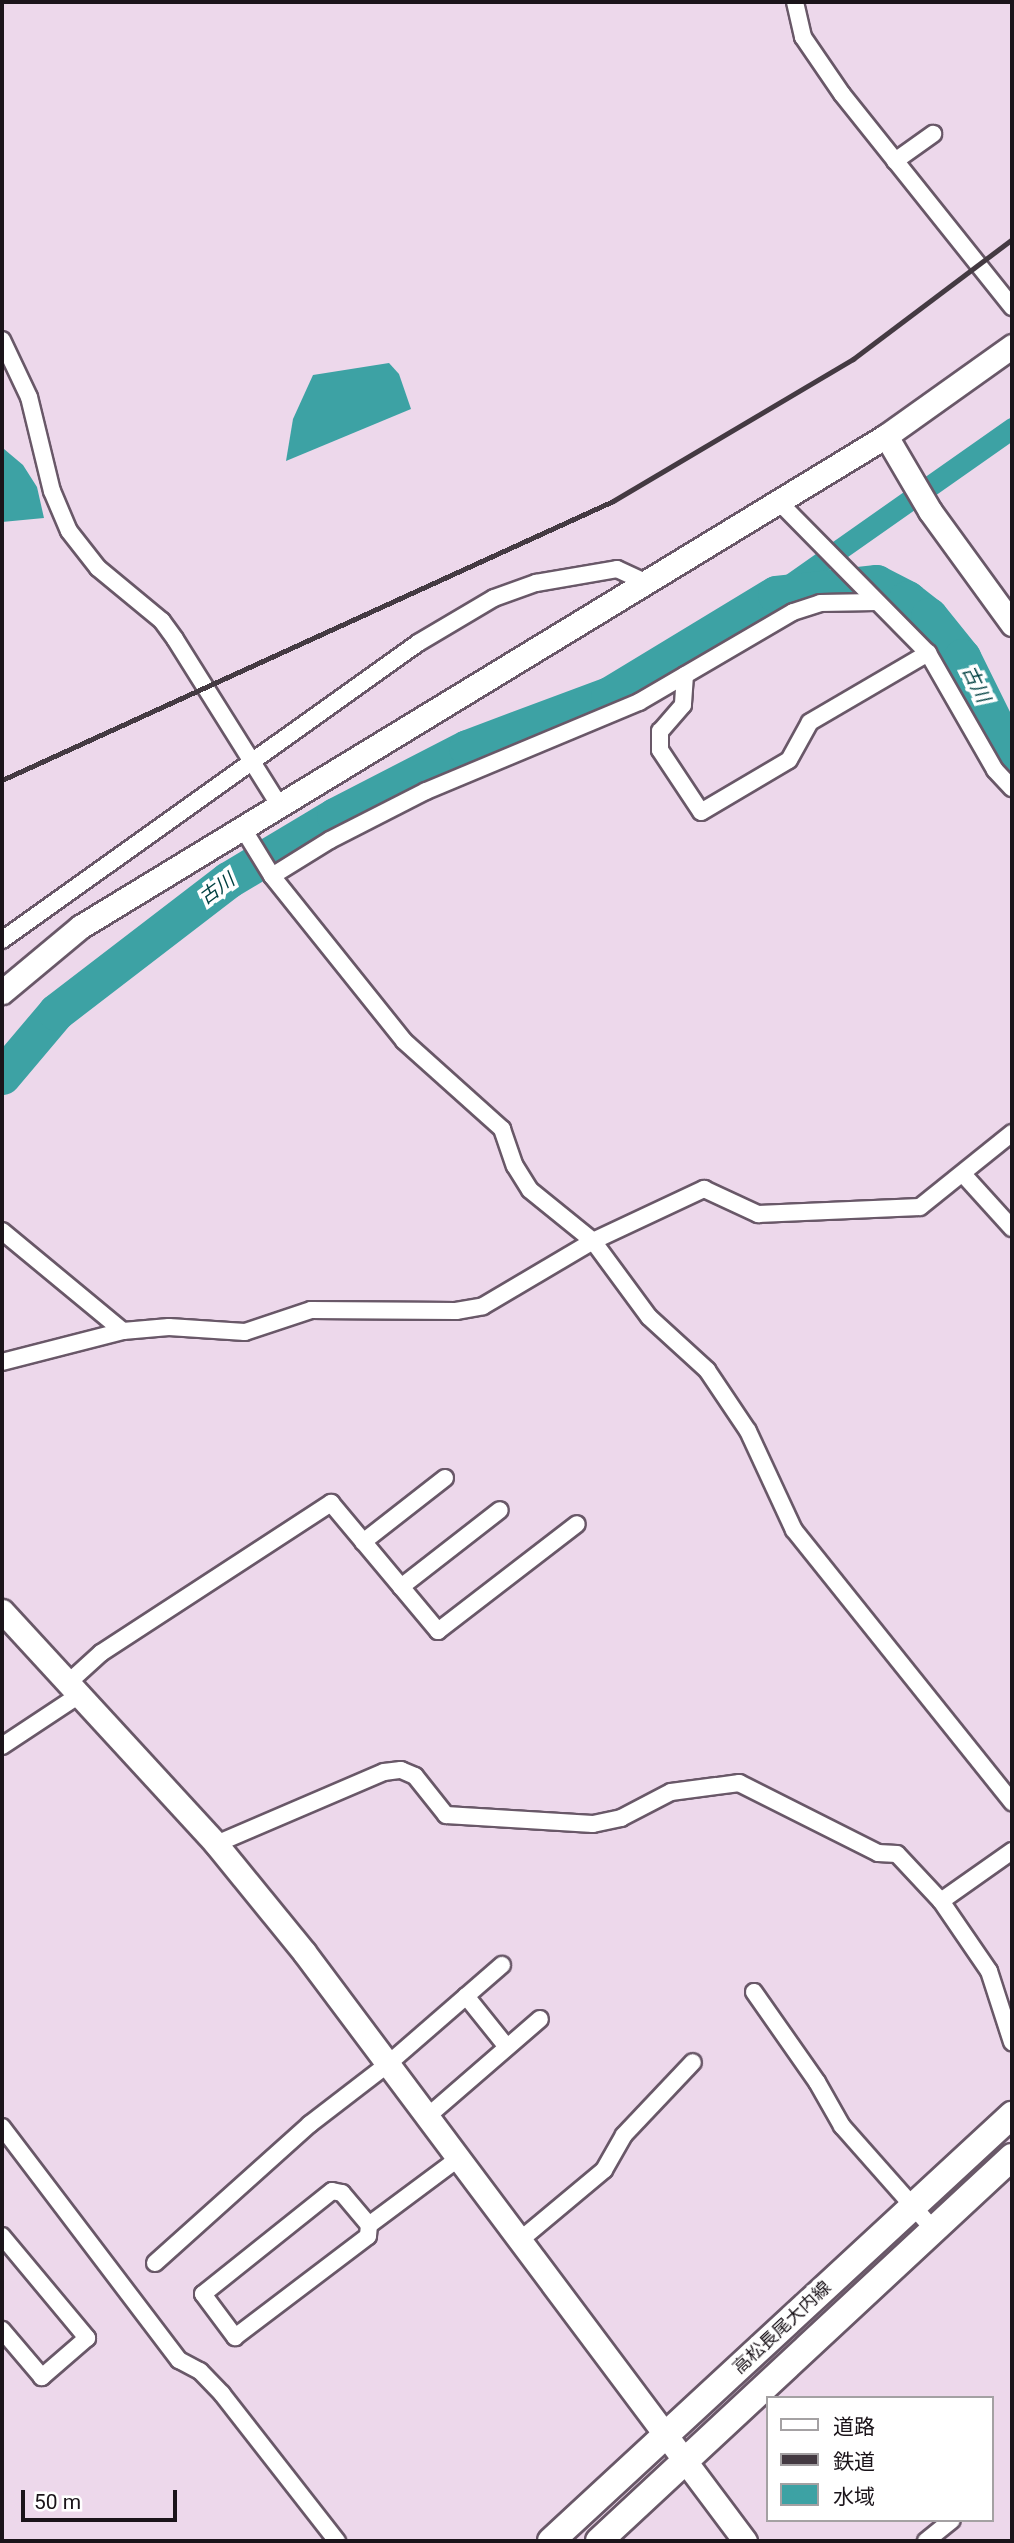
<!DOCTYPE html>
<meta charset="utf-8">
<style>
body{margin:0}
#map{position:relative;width:1014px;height:2543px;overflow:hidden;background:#edd8eb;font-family:Roboto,"Noto Sans JP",sans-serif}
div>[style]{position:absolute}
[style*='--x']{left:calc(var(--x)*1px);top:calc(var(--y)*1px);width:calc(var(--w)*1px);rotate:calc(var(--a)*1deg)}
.water>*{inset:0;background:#3da2a4}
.canal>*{height:21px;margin:-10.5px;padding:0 10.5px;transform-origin:10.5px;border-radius:10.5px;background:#3da2a4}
.river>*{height:37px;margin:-18.5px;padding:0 18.5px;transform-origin:18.5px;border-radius:18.5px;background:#3da2a4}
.roads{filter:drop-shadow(2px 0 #695868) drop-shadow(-2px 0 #695868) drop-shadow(0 2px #695868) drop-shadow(0 -2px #695868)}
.street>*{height:16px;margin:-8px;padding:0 8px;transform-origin:8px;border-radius:8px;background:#fff}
.secondary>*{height:23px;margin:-11.5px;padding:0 11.5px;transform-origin:11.5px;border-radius:11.5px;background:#fff}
.primary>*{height:26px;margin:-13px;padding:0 13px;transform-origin:13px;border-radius:13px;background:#fff}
.rail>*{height:5px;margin:-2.5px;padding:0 2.5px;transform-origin:2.5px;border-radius:2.5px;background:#443a42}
span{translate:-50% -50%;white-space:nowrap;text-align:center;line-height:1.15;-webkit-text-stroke:7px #fff;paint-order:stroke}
.street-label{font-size:18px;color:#1b141a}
.water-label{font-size:19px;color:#004041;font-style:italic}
.frame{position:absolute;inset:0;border:4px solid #1b141a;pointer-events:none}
.legend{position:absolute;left:766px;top:2396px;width:228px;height:126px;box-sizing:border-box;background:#fff;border:2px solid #a4a1a3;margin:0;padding:9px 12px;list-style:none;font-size:21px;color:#1b141a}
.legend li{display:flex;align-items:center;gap:14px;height:35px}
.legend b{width:35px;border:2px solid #a4a1a3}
.scale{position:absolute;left:21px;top:2490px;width:156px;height:32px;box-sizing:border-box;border:4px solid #1b141a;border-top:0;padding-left:9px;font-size:21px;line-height:24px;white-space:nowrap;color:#1b141a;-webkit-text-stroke:5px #fff;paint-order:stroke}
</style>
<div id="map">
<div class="water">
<i style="clip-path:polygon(389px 363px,399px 374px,411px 409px,286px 461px,293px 419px,313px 375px)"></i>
<i style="clip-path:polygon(2px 439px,4px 449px,23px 465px,37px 487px,44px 518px,2px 522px)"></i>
</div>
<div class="canal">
<i style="--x:776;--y:594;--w:289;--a:-35.1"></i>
</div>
<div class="river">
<i style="--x:2;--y:1076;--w:84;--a:-49.8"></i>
<i style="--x:56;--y:1012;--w:217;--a:-37.5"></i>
<i style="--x:228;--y:880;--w:125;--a:-30.9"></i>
<i style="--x:335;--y:816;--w:148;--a:-27.3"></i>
<i style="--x:467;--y:748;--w:152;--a:-20.5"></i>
<i style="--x:609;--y:695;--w:195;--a:-31.2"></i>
<i style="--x:776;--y:594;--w:101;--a:-6.3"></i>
<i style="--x:876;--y:583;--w:35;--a:27"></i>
<i style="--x:907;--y:599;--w:28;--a:38"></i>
<i style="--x:929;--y:616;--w:53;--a:51.2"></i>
<i style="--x:962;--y:657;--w:113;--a:63.7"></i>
</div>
<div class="roads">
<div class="street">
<i style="--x:795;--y:2;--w:36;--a:77"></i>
<i style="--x:803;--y:37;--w:69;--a:55.6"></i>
<i style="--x:842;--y:94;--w:273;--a:51.4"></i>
<i style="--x:895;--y:161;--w:47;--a:-35.4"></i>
<i style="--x:2;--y:340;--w:63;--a:64.7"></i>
<i style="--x:29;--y:397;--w:97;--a:76.3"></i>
<i style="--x:52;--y:491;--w:43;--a:67"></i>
<i style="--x:69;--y:531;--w:47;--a:51.9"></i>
<i style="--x:98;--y:568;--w:83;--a:39.6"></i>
<i style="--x:162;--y:621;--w:22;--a:54"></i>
<i style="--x:175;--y:639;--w:196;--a:57.9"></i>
<i style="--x:778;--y:501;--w:214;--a:45.4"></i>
<i style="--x:928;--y:653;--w:135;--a:60.2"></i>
<i style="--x:995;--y:770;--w:25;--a:47"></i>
<i style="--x:685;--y:675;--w:30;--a:94"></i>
<i style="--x:683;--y:705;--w:35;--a:131"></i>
<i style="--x:660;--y:731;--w:19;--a:90"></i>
<i style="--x:660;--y:750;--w:74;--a:56.5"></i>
<i style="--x:701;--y:812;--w:102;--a:-30.6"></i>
<i style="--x:789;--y:760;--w:43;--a:-61.1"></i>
<i style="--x:810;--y:722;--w:137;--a:-30.3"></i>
<i style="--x:242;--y:827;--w:57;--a:58.5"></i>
<i style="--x:272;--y:876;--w:211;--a:51.3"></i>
<i style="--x:404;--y:1041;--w:132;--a:41.9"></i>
<i style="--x:502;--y:1129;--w:39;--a:71"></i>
<i style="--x:515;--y:1166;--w:28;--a:58"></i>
<i style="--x:530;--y:1190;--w:81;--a:39"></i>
<i style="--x:593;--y:1241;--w:94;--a:53.6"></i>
<i style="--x:649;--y:1317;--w:79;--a:42.4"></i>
<i style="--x:707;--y:1370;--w:73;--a:56.1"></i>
<i style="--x:748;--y:1431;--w:109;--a:65.1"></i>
<i style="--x:794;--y:1530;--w:349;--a:51.3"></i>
<i style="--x:272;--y:876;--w:68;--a:-31.8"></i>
<i style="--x:330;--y:840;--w:108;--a:-27"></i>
<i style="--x:426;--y:791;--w:231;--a:-22.7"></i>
<i style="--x:639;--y:702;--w:178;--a:-30.3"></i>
<i style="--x:793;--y:612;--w:28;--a:-18"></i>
<i style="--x:820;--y:603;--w:56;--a:-1"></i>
<i style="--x:2;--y:940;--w:511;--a:-35.52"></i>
<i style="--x:418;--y:643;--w:88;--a:-30.6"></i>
<i style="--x:494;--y:598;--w:45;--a:-19.7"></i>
<i style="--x:536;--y:583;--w:82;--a:-9.8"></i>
<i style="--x:617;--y:569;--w:31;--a:25"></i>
<i style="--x:963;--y:1174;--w:73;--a:47.8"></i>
<i style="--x:2;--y:1231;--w:157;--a:39.6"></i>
<i style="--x:2;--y:1362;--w:125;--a:-14.4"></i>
<i style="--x:123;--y:1331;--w:46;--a:-5"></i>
<i style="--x:169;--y:1327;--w:76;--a:3.8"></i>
<i style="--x:245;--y:1332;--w:70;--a:-18.4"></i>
<i style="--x:311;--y:1310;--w:145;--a:0.4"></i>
<i style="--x:456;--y:1311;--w:27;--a:-10"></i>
<i style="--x:483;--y:1306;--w:128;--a:-30.6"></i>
<i style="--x:593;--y:1241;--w:123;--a:-25.1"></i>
<i style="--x:704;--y:1189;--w:60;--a:24.8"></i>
<i style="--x:758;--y:1214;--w:162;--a:-2.5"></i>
<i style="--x:920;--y:1207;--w:118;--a:-38.8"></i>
<i style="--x:363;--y:1542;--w:104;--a:-38"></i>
<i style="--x:401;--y:1587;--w:125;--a:-37.9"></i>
<i style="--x:68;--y:1683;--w:45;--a:-42.3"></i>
<i style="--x:101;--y:1653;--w:275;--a:-33.1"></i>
<i style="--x:331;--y:1503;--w:167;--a:50.1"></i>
<i style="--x:438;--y:1631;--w:175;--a:-37.6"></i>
<i style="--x:2;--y:1746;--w:92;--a:-33.5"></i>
<i style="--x:216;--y:1844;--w:183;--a:-23.2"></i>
<i style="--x:384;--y:1772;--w:17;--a:-7"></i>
<i style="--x:401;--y:1770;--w:15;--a:23"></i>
<i style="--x:415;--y:1776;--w:50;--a:51.5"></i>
<i style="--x:446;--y:1815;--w:147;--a:3.5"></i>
<i style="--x:593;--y:1824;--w:29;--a:-12"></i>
<i style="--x:621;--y:1818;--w:56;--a:-27.5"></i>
<i style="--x:671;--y:1792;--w:69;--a:-7.5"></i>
<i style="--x:739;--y:1783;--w:156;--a:26.7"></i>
<i style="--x:878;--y:1853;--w:19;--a:3"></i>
<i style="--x:897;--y:1854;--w:64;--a:46.9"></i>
<i style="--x:1012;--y:1851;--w:87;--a:144.8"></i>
<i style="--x:941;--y:1901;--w:85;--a:55.6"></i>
<i style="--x:989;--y:1971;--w:75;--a:72.1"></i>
<i style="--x:754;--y:1992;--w:110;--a:55"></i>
<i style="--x:817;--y:2082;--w:51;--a:60.4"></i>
<i style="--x:842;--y:2126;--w:139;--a:48.5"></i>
<i style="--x:466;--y:1996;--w:65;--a:51.2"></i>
<i style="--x:428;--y:2116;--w:148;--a:-40.9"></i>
<i style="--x:2;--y:2127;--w:293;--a:52.8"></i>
<i style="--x:179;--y:2360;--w:24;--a:28"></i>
<i style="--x:200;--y:2371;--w:32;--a:46"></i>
<i style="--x:222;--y:2394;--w:187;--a:52"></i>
<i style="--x:369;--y:2225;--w:42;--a:-130.2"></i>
<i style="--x:342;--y:2193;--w:10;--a:-169"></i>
<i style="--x:332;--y:2191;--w:165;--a:141.4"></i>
<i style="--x:203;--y:2294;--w:54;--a:53.3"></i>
<i style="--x:235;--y:2337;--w:167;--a:-37.2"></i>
<i style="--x:368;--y:2236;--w:11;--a:-85"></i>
<i style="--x:369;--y:2225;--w:112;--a:-36.7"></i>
<i style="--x:2;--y:2236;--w:133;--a:50.2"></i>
<i style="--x:87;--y:2338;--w:60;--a:139.1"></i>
<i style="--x:42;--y:2377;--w:62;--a:-130.4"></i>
<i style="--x:519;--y:2241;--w:111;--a:-39.9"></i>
<i style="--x:604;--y:2170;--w:40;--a:-60.3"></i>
<i style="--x:624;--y:2135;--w:100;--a:-46.6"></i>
<i style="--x:155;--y:2263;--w:208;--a:-41.9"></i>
<i style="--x:310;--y:2124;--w:98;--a:-37.6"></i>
<i style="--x:388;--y:2064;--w:151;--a:-41"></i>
<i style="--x:926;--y:2541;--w:33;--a:-39"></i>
</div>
<div class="secondary">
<i style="--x:886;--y:436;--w:87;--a:59.6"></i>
<i style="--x:930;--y:511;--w:140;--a:54"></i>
<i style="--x:2;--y:992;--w:102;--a:-39.8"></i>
<i style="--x:80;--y:927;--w:944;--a:-31.35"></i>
<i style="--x:886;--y:436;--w:155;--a:-35.5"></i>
<i style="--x:2;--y:1611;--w:316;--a:47.4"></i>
<i style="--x:216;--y:1844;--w:139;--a:50.8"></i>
<i style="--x:304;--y:1952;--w:736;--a:53.18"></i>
</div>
<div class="primary">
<i style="--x:551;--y:2541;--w:628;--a:-42.74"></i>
<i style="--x:599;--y:2541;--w:564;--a:-42.92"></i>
</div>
</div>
<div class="rail">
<i style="--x:2;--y:780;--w:672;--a:-24.54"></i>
<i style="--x:613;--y:501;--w:279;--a:-30.6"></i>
<i style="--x:853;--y:359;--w:199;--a:-37"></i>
</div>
<div class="street-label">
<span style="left:782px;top:2328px;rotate:-43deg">高松長尾大内線</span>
</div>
<div class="water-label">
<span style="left:976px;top:684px;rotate:64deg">古川</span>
<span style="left:217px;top:889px;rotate:-36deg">古川</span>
</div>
<div class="frame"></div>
<ul class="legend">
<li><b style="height:9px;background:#fff"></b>道路</li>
<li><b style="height:9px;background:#443a42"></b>鉄道</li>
<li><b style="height:19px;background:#3da2a4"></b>水域</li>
</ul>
<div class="scale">50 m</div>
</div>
